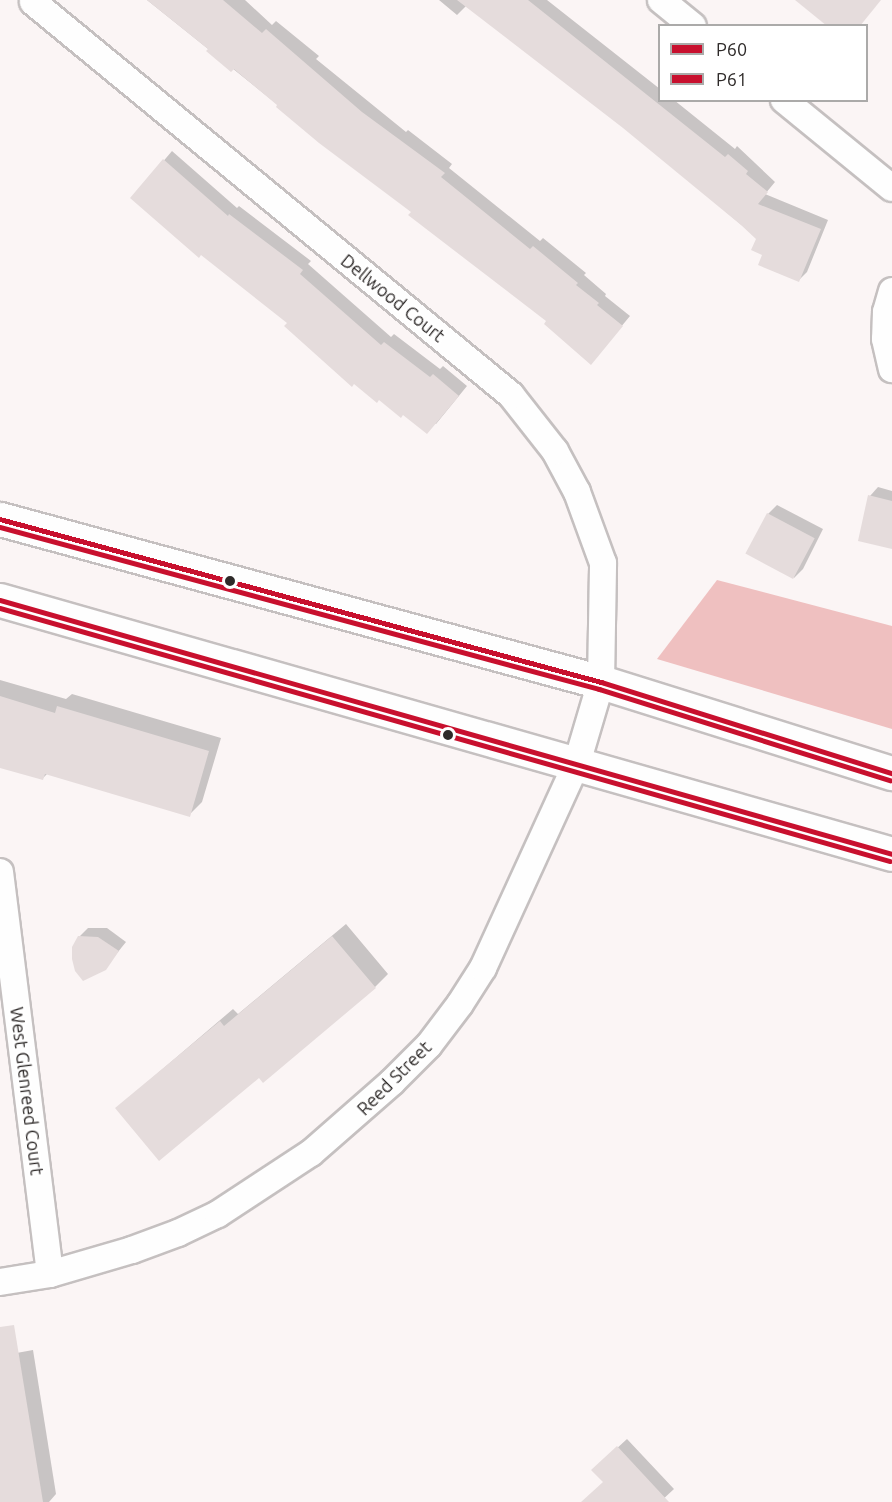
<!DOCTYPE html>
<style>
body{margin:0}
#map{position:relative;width:892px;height:1502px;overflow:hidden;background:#fbf5f5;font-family:Ubuntu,sans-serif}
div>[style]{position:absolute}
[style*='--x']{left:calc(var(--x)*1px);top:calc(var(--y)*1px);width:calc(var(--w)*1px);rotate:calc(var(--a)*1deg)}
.forest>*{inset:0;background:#efc0c0}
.shadow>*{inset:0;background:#0003}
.building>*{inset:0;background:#e5dcdc;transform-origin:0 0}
.roads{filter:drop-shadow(2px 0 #c5c0c0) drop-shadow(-2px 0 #c5c0c0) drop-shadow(0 2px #c5c0c0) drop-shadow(0 -2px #c5c0c0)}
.street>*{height:26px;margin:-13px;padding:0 13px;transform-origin:13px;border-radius:13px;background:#fefefe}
.primary>*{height:33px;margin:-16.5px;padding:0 16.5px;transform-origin:16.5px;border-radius:16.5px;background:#fefefe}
.bus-1>*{height:4.5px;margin:-2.25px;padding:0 2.25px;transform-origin:2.25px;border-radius:2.25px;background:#c8102e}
.bus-2>*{height:4.5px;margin:-2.25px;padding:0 2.25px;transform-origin:2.25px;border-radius:2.25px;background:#c8102e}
.dots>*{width:16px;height:16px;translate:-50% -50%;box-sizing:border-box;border:3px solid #fff;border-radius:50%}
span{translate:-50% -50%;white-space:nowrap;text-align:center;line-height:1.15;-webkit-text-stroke:5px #fff;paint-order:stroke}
.street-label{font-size:18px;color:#2e2a29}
.legend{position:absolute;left:658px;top:24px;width:210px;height:78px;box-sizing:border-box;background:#fff;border:2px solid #abaaa9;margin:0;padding:8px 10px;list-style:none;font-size:18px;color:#2e2a29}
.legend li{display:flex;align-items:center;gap:12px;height:30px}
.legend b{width:30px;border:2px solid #abaaa9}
</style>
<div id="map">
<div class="forest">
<i style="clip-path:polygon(717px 580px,892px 626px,892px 729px,657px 659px)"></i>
</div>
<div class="shadow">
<i style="clip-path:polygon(147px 0,245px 0,272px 25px,276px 21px,319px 56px,316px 59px,406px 132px,408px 130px,452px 164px,449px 168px,540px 241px,543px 238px,586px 273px,584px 275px,606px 294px,605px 296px,630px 316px,591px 363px,548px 321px)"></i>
<i style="clip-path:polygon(439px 0,547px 0,660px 89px,660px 100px,674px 100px,735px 149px,737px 146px,775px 182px,765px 194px,828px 220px,807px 272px,799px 280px,764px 254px,757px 238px,624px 126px,466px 6px,457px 15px)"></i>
<i style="clip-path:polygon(172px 151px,237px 208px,239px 206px,311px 261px,308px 264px,391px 337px,394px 334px,440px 369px,443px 366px,467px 386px,436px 424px,404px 413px,132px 198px)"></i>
<i style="clip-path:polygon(878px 487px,892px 491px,892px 547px,870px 496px)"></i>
<i style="clip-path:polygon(777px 505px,823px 529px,803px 569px,794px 578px,768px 514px)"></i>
<i style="clip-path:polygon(0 680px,66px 699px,72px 694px,221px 738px,202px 802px,189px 815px,48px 773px,42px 779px,0 766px)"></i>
<i style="clip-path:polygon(346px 924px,388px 974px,375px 987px,259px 1076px,117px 1108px,233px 1009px,238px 1014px)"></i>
<i style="clip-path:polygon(88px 928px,107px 928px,126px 942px,105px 968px,79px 937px)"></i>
<i style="clip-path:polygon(33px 1350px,56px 1494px,49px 1502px,0 1502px,0 1356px)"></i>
<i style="clip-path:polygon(627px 1439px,674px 1489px,660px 1502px,583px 1502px,604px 1482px,602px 1462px)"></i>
</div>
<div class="building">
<i style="clip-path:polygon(147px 0,223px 0,262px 33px,266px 29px,362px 112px,445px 173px,441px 177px,530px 249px,533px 246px,578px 283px,576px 285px,599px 303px,597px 305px,623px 326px,591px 365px,544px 324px,546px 321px,408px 215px,411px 212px,319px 143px,276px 107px,277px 105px,234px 69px,231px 72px,206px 51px,208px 49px)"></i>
<i style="clip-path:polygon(457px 0,528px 0,725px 157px,728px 154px,748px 171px,746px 174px,768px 192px,758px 204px,821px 229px,799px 282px,758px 265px,762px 255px,751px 250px,756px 239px,741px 225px,623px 128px)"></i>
<i style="clip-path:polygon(795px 0,881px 0,860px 26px,827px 26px)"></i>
<i style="clip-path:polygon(163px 159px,228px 216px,229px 214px,303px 270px,300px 274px,381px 345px,384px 342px,430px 377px,433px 374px,459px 396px,427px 434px,403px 415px,401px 418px,379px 400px,377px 403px,354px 384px,352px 387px,284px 326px,287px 323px,201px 255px,199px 258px,130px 198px)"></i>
<i style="clip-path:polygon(868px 495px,892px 501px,892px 549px,858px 541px)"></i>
<i style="left:767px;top:513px;width:54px;height:46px;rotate:28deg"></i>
<i style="clip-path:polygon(0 696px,55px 713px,57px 706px,209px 751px,190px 817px,45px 774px,43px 780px,0 768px)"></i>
<i style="clip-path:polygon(78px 936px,98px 937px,119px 951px,106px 970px,83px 981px,75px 971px,72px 959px,72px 947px)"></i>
<i style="clip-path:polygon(332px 936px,376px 988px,263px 1083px,259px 1078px,159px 1161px,115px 1108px,220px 1021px,224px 1026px)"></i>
<i style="clip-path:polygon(14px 1325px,43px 1502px,0 1502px,0 1327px)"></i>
<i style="clip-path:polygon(617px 1446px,669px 1502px,581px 1502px,603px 1482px,591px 1470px)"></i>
</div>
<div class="roads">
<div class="street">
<i style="--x:661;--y:0;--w:41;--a:39.1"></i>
<i style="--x:784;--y:100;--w:139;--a:39.2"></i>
<i style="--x:892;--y:291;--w:22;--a:106"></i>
<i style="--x:886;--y:312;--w:27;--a:92"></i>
<i style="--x:885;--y:339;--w:31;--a:77"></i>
<i style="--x:0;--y:872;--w:405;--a:82.9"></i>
<i style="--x:0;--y:1282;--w:51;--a:-9.1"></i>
<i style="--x:50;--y:1274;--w:85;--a:-16.3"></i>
<i style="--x:132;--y:1250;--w:49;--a:-20.3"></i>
<i style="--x:178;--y:1233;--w:44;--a:-25.4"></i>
<i style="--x:218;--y:1214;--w:111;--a:-33.3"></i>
<i style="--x:311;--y:1153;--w:108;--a:-41.2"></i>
<i style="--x:392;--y:1082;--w:52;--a:-45"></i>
<i style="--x:429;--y:1045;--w:51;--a:-52.9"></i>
<i style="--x:460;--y:1004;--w:43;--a:-57.4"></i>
<i style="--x:483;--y:968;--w:226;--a:-65.4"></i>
<i style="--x:577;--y:763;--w:84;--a:-73.5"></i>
<i style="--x:601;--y:682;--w:119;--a:-89"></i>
<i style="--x:603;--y:563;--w:76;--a:-110.1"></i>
<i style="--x:577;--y:492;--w:47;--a:-118.2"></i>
<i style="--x:555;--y:451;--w:71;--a:-128.2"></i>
<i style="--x:511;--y:395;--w:619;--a:-140.57"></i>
</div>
<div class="primary">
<i style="--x:0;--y:519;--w:623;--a:15.17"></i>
<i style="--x:601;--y:682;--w:305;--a:17.4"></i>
<i style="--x:0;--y:600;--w:927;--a:15.89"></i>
</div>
</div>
<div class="bus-1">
<i style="--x:0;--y:519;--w:623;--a:15.17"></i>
<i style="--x:601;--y:682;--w:305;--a:17.4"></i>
<i style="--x:0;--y:600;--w:927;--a:15.89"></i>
</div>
<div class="bus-2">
<i style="--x:0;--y:527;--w:621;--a:15.13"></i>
<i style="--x:599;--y:689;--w:305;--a:17.4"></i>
<i style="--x:0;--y:608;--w:925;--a:15.87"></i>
</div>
<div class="dots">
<i style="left:230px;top:581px;background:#2e2a29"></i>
<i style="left:448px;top:735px;background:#2e2a29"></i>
</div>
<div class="street-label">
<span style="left:393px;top:298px;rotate:39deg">Dellwood Court</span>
<span style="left:394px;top:1078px;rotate:-45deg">Reed Street</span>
<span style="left:27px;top:1091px;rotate:83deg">West Glenreed Court</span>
</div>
<ul class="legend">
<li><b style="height:8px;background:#c8102e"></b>P60</li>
<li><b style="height:8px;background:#c8102e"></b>P61</li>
</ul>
</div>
